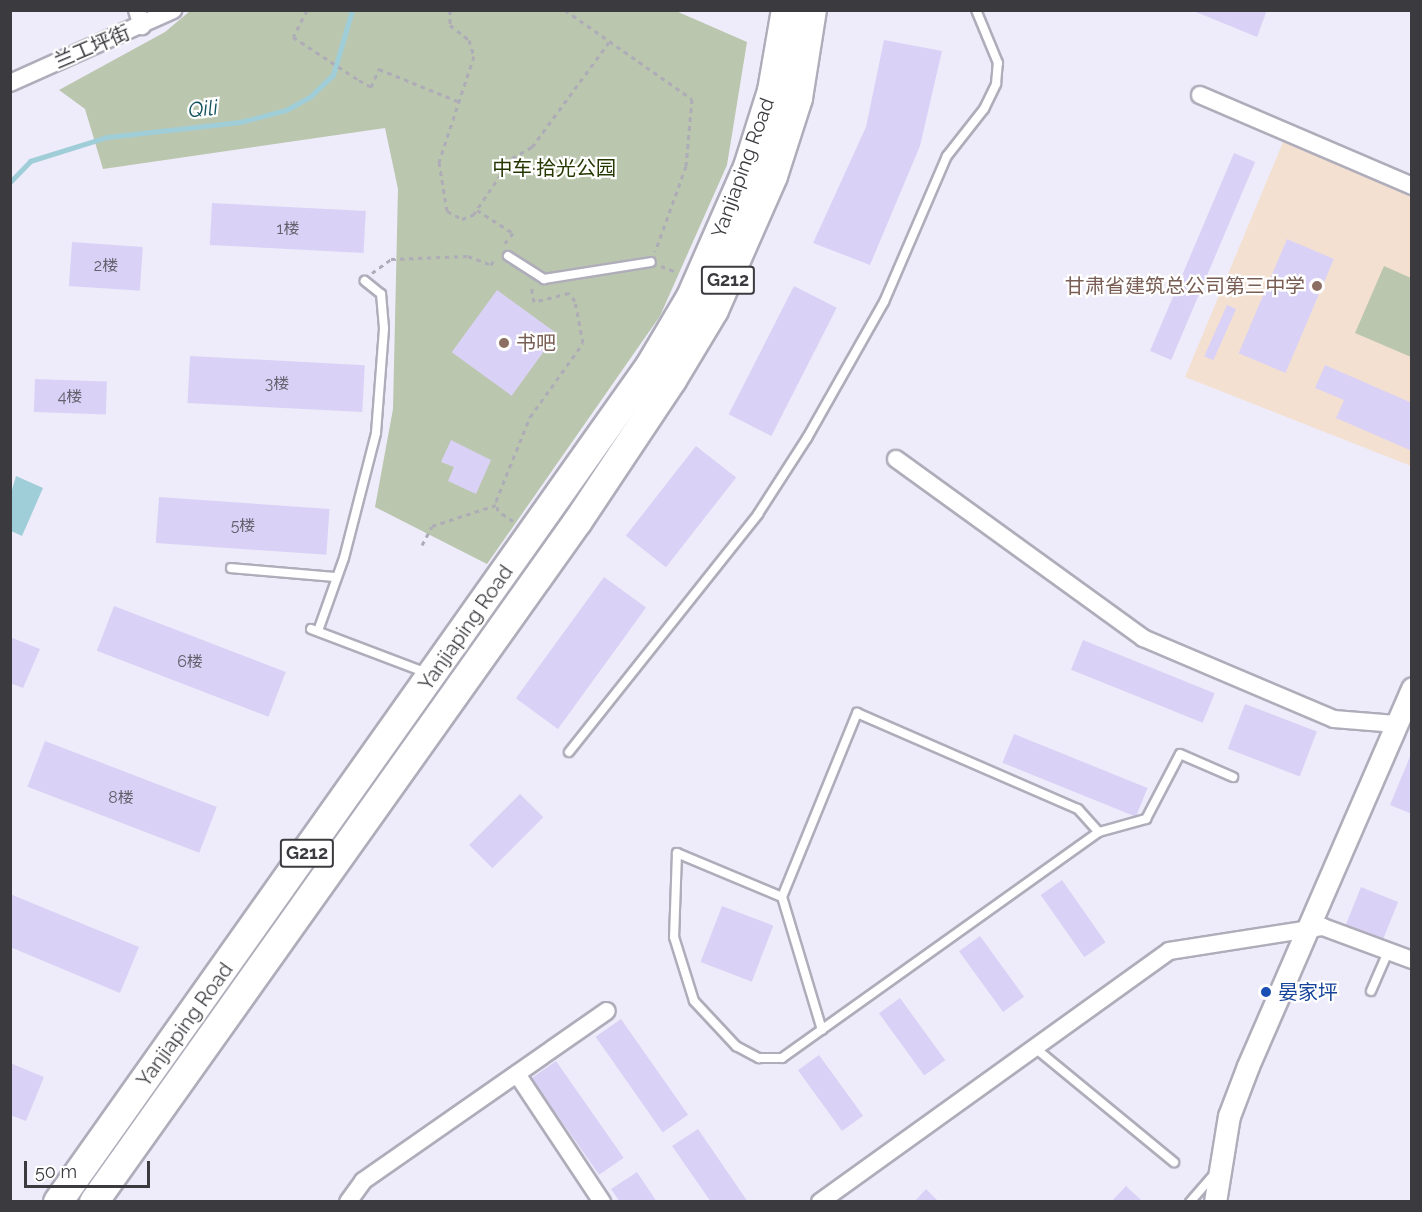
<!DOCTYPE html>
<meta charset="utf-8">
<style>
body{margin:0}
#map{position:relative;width:1422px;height:1212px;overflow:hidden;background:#eeecfa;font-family:Raleway,"Noto Sans SC",sans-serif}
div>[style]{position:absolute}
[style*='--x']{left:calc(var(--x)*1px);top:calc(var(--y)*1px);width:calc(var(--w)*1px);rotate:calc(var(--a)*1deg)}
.education>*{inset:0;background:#f4e0d1}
.green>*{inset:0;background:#bac6ae}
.water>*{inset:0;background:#a0ced8}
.stream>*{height:5px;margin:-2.5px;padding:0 2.5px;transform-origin:2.5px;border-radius:2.5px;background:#a0ced8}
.building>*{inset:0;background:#dad2f6;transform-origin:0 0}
.path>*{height:3px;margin-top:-1.5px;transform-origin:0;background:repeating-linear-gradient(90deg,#adacb7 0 4.5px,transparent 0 9px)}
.roads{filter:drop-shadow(2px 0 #afadba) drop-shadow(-2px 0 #afadba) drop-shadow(0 2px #afadba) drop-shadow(0 -2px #afadba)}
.service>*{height:8px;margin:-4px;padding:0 4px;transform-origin:4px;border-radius:4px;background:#fff}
.minor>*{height:16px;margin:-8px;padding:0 8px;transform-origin:8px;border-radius:8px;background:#fff}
.tertiary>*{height:21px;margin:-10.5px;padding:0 10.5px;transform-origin:10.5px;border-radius:10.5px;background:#fff}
.trunk>*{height:28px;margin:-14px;padding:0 14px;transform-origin:14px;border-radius:14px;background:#fff}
.dots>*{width:16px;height:16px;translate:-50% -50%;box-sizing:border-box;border:3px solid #fff;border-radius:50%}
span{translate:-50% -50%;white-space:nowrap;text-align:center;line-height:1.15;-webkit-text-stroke:4.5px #fff;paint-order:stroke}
.number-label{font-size:16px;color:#63606d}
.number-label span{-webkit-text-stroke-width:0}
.shield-label span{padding:2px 4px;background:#fff;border:2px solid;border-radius:4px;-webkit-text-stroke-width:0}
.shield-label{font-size:18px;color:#3b3a3f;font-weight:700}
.street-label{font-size:20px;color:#3b3a3f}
.park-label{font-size:20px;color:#253802}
.education-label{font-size:20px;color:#785e54}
.right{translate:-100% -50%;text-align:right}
.left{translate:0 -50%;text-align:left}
.transit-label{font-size:20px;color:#164399}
.water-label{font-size:21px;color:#13535f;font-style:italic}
.frame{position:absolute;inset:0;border:12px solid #3b3a3f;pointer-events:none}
.scale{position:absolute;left:24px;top:1161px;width:126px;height:27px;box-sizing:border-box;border:3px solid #3b3a3f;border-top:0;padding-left:8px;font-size:18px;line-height:21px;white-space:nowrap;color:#3b3a3f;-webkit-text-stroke:4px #fff;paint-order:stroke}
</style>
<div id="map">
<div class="education">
<i style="clip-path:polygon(1283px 142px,1411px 195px,1411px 466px,1185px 377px)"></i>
</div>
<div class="green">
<i style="clip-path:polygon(190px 11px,676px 11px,747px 42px,727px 165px,660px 316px,487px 564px,375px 507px,393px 409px,398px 189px,385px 128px,103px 169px,85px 109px,59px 90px,165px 32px)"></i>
<i style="clip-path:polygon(1384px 266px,1411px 278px,1411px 357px,1355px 333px)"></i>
</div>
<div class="water">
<i style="clip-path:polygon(16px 476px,43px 488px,22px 536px,11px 531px,11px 493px)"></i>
</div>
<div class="stream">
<i style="--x:10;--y:182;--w:29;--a:-46"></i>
<i style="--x:30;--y:161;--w:81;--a:-17.3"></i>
<i style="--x:107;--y:137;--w:134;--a:-6.4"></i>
<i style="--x:240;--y:122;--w:48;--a:-14.6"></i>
<i style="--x:286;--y:110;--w:29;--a:-29"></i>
<i style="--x:311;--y:96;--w:30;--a:-44"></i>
<i style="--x:333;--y:75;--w:68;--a:-73.7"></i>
</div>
<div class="building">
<i style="clip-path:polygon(1191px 10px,1267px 10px,1257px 37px)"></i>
<i style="clip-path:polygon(884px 40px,942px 51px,920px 146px,870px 265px,813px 243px,866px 127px)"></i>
<i style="left:1234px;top:153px;width:23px;height:215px;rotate:23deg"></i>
<i style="left:212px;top:203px;width:154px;height:42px;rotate:3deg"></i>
<i style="left:1287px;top:239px;width:51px;height:124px;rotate:23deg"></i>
<i style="left:72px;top:242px;width:71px;height:44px;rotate:4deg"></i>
<i style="left:794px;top:286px;width:48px;height:144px;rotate:27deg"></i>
<i style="left:497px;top:290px;width:74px;height:77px;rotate:36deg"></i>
<i style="left:1227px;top:305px;width:10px;height:56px;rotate:24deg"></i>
<i style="left:190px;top:356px;width:175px;height:47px;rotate:3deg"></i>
<i style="clip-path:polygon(1325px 365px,1412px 403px,1412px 451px,1336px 418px,1344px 400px,1315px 388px)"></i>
<i style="left:35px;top:379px;width:72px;height:33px;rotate:2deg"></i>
<i style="clip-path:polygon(451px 440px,491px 460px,476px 494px,448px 481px,454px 467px,441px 462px)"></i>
<i style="left:696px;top:446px;width:51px;height:114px;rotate:38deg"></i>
<i style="left:159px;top:497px;width:171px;height:46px;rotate:4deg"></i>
<i style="left:604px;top:577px;width:52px;height:150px;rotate:36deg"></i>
<i style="left:114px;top:606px;width:184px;height:48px;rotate:21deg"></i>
<i style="clip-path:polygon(10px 637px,40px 649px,23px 688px,10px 683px)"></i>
<i style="left:1083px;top:640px;width:142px;height:32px;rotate:22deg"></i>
<i style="left:1245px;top:704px;width:77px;height:48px;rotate:21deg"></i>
<i style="left:1014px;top:734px;width:144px;height:31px;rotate:22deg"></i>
<i style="left:45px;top:741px;width:184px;height:49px;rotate:21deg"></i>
<i style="clip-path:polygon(1411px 754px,1412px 754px,1412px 814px,1390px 805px)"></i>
<i style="left:520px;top:794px;width:33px;height:72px;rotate:45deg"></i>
<i style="left:1062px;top:880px;width:76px;height:26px;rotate:55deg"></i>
<i style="left:1361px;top:887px;width:40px;height:46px;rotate:22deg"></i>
<i style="clip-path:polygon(10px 894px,139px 947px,120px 993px,10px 947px)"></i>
<i style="left:722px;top:906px;width:55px;height:60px;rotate:21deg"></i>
<i style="left:980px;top:936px;width:75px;height:26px;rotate:54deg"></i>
<i style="left:900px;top:998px;width:77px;height:26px;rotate:54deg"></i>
<i style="left:621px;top:1019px;width:117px;height:31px;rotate:55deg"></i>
<i style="left:819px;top:1055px;width:75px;height:26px;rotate:54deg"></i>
<i style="left:556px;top:1061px;width:118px;height:30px;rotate:55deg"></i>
<i style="clip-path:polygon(10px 1063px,44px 1077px,26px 1121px,10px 1115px)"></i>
<i style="clip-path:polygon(698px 1129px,748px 1202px,711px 1202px,672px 1146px)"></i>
<i style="clip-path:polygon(637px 1172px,657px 1202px,620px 1202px,611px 1189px)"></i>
<i style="clip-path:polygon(1126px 1186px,1141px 1200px,1111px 1202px)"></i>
<i style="clip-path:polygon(926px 1189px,939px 1202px,914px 1202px)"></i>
</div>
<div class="path">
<i style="--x:307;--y:10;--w:30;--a:117"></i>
<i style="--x:293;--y:37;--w:79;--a:33.1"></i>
<i style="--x:359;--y:80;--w:14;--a:30"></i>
<i style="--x:371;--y:87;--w:20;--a:-66"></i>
<i style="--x:379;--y:69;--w:87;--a:22.2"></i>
<i style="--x:450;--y:10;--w:15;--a:90"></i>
<i style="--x:450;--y:25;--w:24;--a:38"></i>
<i style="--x:469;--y:40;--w:17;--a:73"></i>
<i style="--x:474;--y:56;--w:112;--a:108.3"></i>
<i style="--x:439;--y:162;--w:50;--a:80.7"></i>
<i style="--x:447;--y:211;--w:17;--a:28"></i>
<i style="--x:462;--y:219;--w:12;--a:-20"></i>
<i style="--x:473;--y:215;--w:69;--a:-55.6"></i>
<i style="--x:512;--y:158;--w:23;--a:-29"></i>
<i style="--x:532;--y:147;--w:130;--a:-53.7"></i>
<i style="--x:565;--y:10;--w:155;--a:35"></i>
<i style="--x:692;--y:99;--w:67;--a:95.1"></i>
<i style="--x:686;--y:166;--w:91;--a:109.8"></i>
<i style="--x:477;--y:210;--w:43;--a:32.6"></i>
<i style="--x:513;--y:233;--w:13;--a:129"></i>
<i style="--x:661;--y:266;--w:17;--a:21"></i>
<i style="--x:372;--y:273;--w:24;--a:-36"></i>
<i style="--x:391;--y:259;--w:77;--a:-2.2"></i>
<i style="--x:468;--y:256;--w:25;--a:21"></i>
<i style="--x:491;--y:265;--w:8;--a:-60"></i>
<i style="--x:513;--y:521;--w:18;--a:-146"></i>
<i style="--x:498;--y:511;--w:10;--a:-101"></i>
<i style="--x:496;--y:501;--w:91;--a:-68"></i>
<i style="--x:530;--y:417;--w:91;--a:-54.4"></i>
<i style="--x:583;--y:343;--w:43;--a:-100.8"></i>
<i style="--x:575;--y:301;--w:10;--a:-127"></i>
<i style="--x:569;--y:293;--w:36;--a:166"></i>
<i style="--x:534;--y:302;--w:17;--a:-100"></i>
<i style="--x:422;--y:545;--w:21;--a:-62"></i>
<i style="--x:432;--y:526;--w:67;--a:-18.2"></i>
</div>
<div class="roads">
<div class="service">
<i style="--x:508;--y:256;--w:43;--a:32.6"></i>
<i style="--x:544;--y:279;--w:108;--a:-9"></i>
<i style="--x:231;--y:568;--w:106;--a:4.9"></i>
<i style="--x:311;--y:629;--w:124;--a:20.8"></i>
<i style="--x:318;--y:631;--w:77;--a:-70.4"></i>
<i style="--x:344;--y:558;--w:129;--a:-75.6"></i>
<i style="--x:376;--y:433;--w:105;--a:-85.6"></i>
<i style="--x:384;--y:328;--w:34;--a:-95"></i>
<i style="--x:381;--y:294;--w:21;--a:-141"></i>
<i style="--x:569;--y:752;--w:304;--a:-51.5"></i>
<i style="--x:758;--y:514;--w:90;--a:-57.2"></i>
<i style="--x:807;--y:438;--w:156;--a:-60.5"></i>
<i style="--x:884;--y:302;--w:159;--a:-66.7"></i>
<i style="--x:947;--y:156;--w:60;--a:-51.8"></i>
<i style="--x:984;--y:109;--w:28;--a:-64"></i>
<i style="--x:996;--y:84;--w:21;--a:-85"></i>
<i style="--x:998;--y:63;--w:57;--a:-112.5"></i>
<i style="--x:782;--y:897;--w:114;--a:-157.3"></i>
<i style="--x:677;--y:853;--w:84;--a:92"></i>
<i style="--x:674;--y:937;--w:67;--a:72.6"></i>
<i style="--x:694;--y:1001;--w:62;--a:47"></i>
<i style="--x:736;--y:1046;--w:26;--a:28"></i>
<i style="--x:759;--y:1058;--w:23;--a:0"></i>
<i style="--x:782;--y:1058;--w:389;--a:-35.5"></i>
<i style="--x:1099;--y:832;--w:49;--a:-15.5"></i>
<i style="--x:1146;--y:819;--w:73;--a:-62.4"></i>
<i style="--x:1180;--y:754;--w:58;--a:23.5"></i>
<i style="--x:1371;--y:991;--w:43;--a:-66.4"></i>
<i style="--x:822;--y:1030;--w:139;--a:-106.7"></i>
<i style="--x:782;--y:897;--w:199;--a:-67.8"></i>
<i style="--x:857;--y:713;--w:241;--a:23.5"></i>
<i style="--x:1078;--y:809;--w:31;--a:48"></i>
<i style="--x:1035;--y:1048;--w:180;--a:39.4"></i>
<i style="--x:1190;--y:1202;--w:38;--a:-49"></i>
</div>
<div class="minor">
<i style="--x:137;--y:10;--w:17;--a:73"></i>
<i style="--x:10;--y:83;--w:179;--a:-24.1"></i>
<i style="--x:1200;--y:95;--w:231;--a:23.2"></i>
<i style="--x:896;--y:459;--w:305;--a:35.9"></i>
<i style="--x:1143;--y:638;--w:207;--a:23"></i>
<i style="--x:1334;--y:719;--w:62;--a:4.6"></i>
<i style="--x:517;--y:1074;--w:154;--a:56.4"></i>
<i style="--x:348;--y:1202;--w:26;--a:-54"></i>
<i style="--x:363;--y:1181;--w:297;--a:-34.9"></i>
<i style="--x:820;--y:1202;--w:430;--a:-35.7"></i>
<i style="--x:1169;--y:951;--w:156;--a:-8.9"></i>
<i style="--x:1323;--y:927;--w:95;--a:20.3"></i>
</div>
<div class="tertiary">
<i style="--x:1215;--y:1202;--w:87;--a:-80.8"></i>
<i style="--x:1229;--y:1116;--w:53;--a:-69.2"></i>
<i style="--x:1248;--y:1066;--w:412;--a:-66.5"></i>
</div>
<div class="trunk">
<i style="--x:58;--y:1202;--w:1024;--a:-54.7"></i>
<i style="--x:650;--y:366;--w:80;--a:-59.3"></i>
<i style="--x:691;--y:297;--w:142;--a:-66.3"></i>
<i style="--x:748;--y:167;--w:80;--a:-72.5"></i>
<i style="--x:772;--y:91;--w:82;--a:-80.2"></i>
<i style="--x:94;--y:1202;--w:835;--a:-54.6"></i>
<i style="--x:578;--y:521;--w:169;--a:-56.3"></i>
<i style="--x:672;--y:380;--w:82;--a:-59"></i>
<i style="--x:714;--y:310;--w:146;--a:-66.2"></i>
<i style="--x:773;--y:176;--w:82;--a:-72.2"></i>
<i style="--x:798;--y:98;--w:89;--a:-81"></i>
</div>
</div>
<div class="dots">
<i style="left:1317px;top:286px;background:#8d6e63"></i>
<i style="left:504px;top:343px;background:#8d6e63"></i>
<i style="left:1266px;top:992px;background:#1a4fb4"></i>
</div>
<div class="number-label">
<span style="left:288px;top:229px">1楼</span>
<span style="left:106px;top:266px">2楼</span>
<span style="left:277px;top:384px">3楼</span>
<span style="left:70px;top:397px">4楼</span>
<span style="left:243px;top:526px">5楼</span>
<span style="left:190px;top:662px">6楼</span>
<span style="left:121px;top:798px">8楼</span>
</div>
<div class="shield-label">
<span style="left:728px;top:280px">G212</span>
<span style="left:307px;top:853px">G212</span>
</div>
<div class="street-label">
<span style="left:92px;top:47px;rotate:-23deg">兰工坪街</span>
<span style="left:743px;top:168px;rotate:-70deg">Yanjiaping Road</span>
<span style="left:466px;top:628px;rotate:-55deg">Yanjiaping Road</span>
<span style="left:185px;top:1025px;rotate:-54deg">Yanjiaping Road</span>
</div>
<div class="park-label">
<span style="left:554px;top:168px">中车·拾光公园</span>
</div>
<div class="education-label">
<span class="right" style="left:1305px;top:286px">甘肃省建筑总公司第三中学</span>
<span class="left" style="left:516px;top:343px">书吧</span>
</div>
<div class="transit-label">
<span class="left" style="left:1278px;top:992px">晏家坪</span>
</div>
<div class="water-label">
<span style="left:203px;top:109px;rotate:-6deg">Qili</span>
</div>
<div class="frame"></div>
<div class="scale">50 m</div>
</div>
